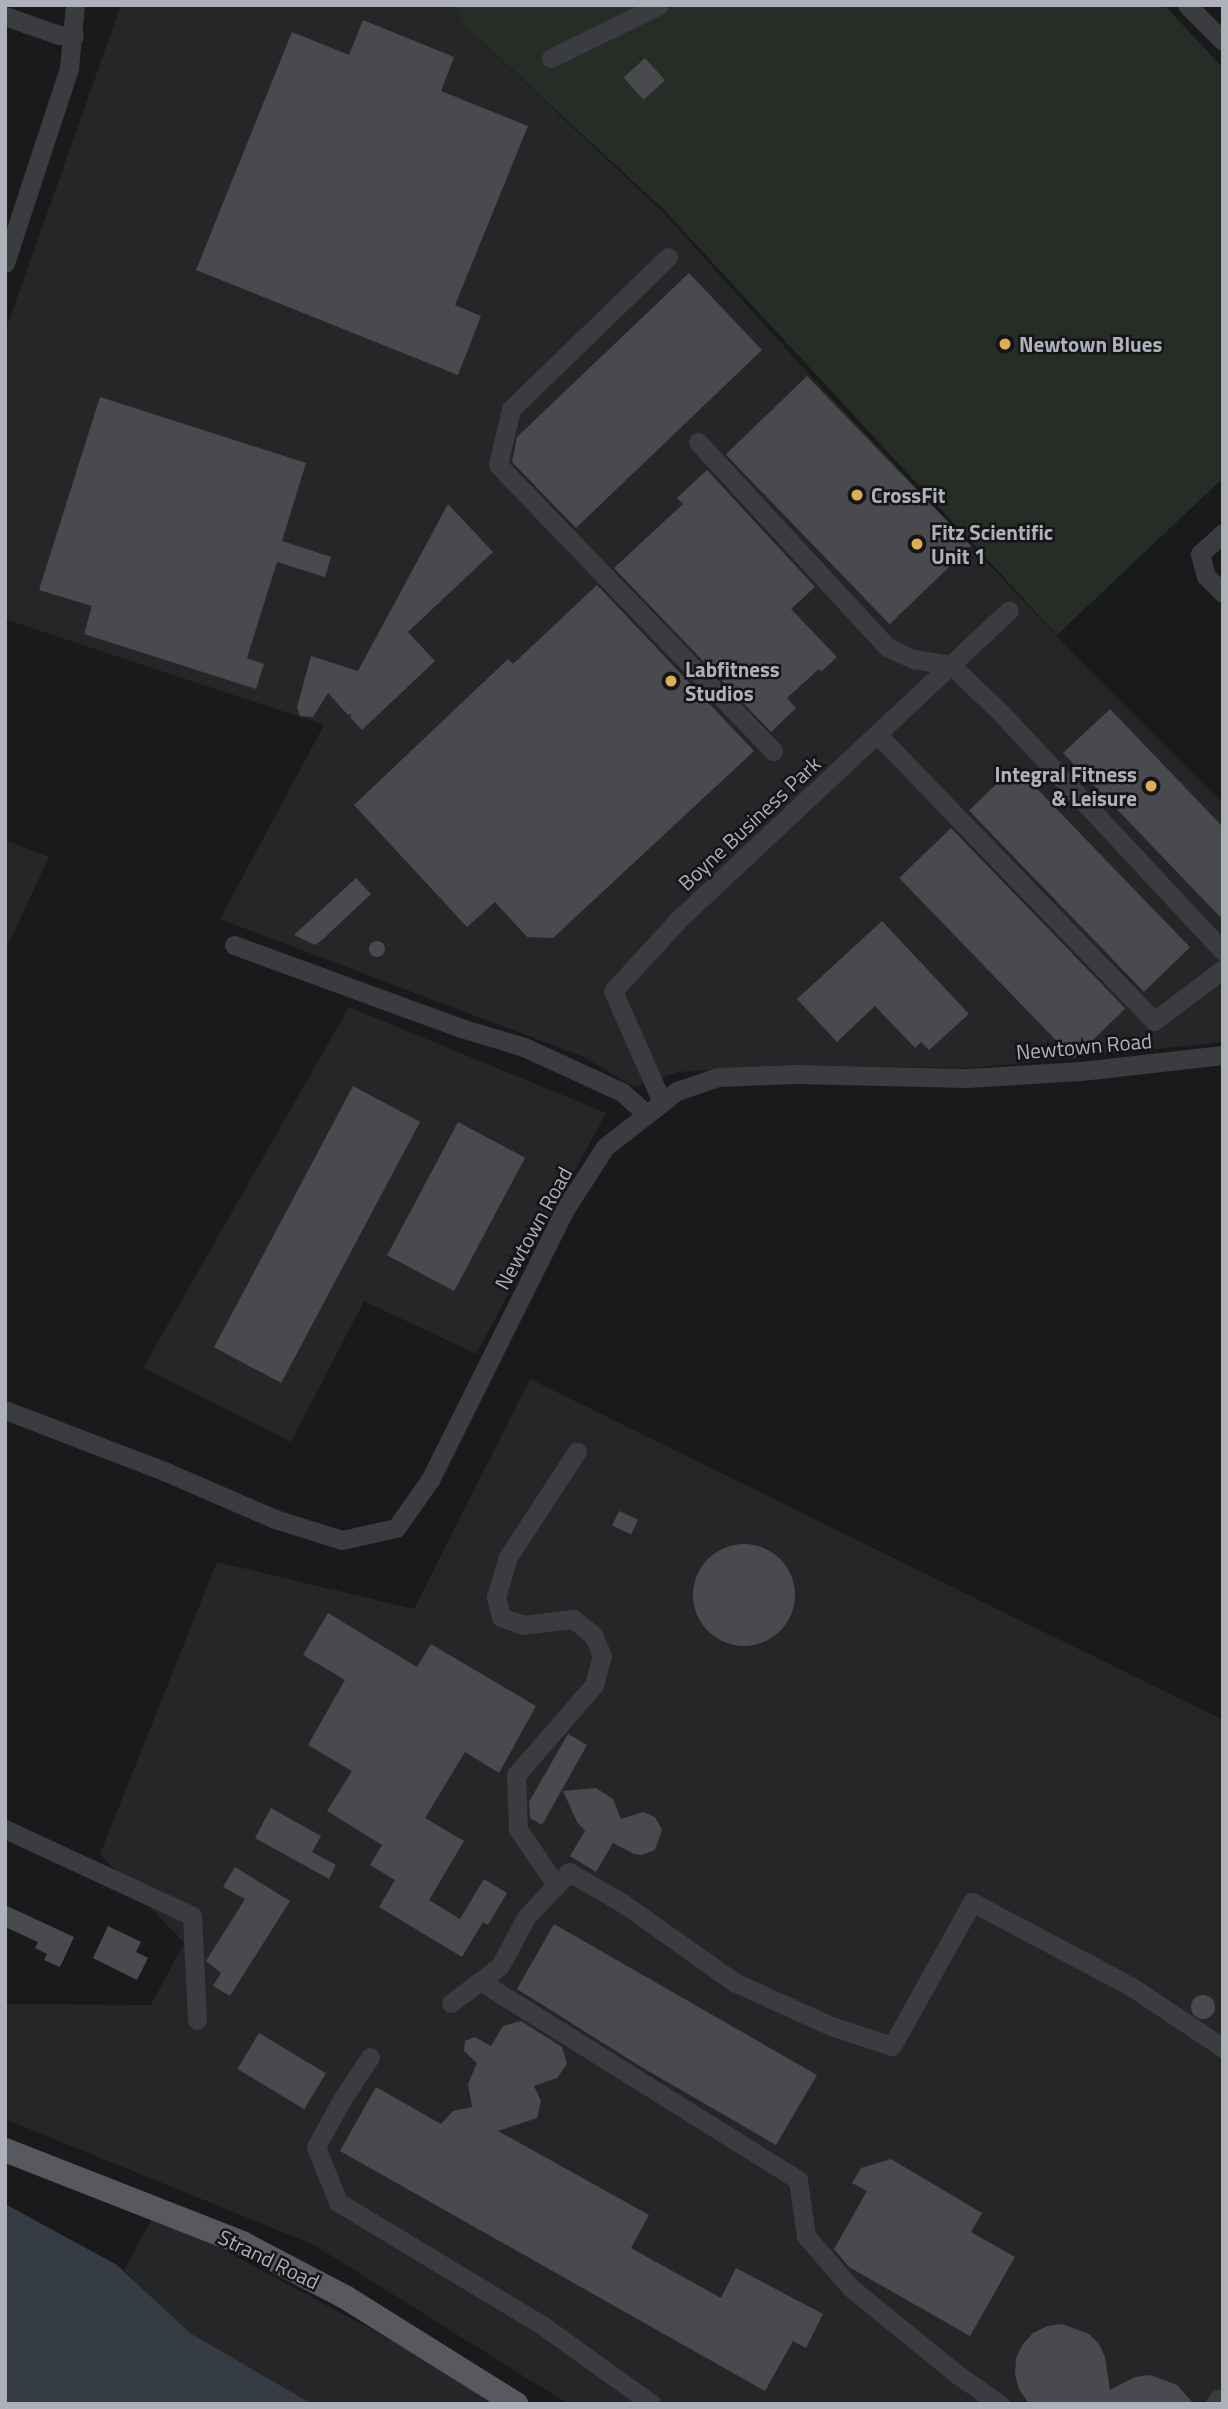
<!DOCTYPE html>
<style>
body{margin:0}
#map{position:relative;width:1228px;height:2409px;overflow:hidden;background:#1a1a1c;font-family:"Titillium Web",sans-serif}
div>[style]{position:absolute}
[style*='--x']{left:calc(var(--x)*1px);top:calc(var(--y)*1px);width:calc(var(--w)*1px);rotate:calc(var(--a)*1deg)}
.built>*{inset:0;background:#262629}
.green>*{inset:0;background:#262d27}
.water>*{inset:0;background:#353c43}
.building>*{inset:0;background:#494a4e;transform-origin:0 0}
.round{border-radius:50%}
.minor>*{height:19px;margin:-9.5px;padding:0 9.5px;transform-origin:9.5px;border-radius:9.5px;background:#3b3c40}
.major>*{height:24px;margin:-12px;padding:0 12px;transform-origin:12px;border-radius:12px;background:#58595f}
.dots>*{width:19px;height:19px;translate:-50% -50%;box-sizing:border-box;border:4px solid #151517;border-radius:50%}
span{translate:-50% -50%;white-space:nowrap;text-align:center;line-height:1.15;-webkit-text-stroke:5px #151517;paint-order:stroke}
.poi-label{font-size:21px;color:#aeb1ba;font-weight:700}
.left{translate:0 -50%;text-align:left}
.right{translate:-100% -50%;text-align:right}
.street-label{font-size:21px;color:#aeb1ba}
.frame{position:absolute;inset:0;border:7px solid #aeb1ba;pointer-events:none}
</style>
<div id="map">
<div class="built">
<i style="clip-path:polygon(121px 5px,453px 5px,465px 26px,665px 214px,807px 372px,1087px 668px,1223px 804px,1223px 1042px,972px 1068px,781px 1065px,678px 1072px,634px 1087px,584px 1057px,220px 919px,324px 725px,5px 619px,5px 332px)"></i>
<i style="clip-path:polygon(5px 840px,49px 857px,5px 951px)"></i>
<i style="clip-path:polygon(349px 1007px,606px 1113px,476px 1354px,364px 1301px,291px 1442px,143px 1368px)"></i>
<i style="clip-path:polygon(530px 1379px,1223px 1720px,1223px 2404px,568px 2404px,314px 2245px,5px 2119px,5px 2004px,151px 2005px,184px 1943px,100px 1854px,217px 1562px,414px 1609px)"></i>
<i style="clip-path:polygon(155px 2213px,423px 2357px,493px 2404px,301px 2404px,196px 2342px,124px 2270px)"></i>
</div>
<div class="green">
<i style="clip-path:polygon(453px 5px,1164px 5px,1223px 68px,1223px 478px,1057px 635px,664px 210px,465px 26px)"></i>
</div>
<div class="water">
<i style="clip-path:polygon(5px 2204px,117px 2265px,190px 2333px,312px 2404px,5px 2404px)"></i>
</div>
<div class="building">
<i style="clip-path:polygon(363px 20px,454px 57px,441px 91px,528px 126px,455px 305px,481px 316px,458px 375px,196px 270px,292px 32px,349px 55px)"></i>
<i style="left:645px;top:58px;width:30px;height:29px;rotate:48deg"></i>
<i style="clip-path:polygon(689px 273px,762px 350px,576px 528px,512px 462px,517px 437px)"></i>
<i style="left:807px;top:376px;width:236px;height:113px;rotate:46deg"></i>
<i style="clip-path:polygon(100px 397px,306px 463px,282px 541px,331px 557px,325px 577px,277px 562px,247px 658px,264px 664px,256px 689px,84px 634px,92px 606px,39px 590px)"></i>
<i style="clip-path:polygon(707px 470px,815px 587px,791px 609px,837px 657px,821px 672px,819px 669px,787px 698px,796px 708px,771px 732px,614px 568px,683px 504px,677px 498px)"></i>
<i style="clip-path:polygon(448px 504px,493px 552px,408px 632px,435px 661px,362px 730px,350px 717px,352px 714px,348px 715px,328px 693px,313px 717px,300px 716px,297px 707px,311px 656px,358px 671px)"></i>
<i style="clip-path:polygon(597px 585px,754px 751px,553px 938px,527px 937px,495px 902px,467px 927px,354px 805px,508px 659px,513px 664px)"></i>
<i style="clip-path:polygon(1110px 709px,1223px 827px,1223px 920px,1063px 753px)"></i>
<i style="left:1015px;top:766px;width:252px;height:64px;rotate:46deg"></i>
<i style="left:951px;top:828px;width:251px;height:72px;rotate:46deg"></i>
<i style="clip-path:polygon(356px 878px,371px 894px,322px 940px,315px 945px,294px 935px)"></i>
<i style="clip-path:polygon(882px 921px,969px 1014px,929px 1050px,921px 1042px,915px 1048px,875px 1006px,837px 1042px,797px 999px)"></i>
<i class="round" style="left:369px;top:941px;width:16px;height:16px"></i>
<i style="left:353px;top:1086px;width:76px;height:296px;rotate:28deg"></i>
<i style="left:458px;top:1122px;width:76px;height:151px;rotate:28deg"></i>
<i style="left:619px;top:1511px;width:21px;height:16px;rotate:25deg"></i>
<i class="round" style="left:693px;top:1544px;width:102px;height:102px"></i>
<i style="clip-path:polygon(328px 1613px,417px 1667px,431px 1644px,536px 1706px,499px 1773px,465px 1752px,425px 1818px,464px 1841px,429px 1900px,460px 1919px,484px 1879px,507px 1893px,488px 1925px,483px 1922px,462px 1957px,379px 1907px,395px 1880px,370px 1865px,382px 1845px,327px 1811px,352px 1771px,308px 1745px,345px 1680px,303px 1655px)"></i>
<i style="clip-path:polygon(568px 1734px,587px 1745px,542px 1825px,530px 1818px,529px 1802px)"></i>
<i style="clip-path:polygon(596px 1788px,613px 1799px,621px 1819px,643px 1812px,655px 1817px,662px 1830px,655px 1850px,642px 1855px,634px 1854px,613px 1843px,596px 1872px,570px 1856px,585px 1831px,577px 1822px,563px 1791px)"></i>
<i style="clip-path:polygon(271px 1808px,321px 1836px,312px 1852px,336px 1865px,329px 1879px,255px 1838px)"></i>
<i style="clip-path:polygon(235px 1867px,290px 1901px,230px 1996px,213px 1986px,221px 1973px,206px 1961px,245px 1899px,223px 1887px)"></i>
<i style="clip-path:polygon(5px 1905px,74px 1937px,60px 1967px,44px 1960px,47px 1954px,35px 1948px,38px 1942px,5px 1927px)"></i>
<i style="clip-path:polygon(554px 1924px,817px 2075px,776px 2145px,643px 2068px,517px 1989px)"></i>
<i style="clip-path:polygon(108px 1926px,141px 1942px,136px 1952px,148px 1958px,137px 1980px,93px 1958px)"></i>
<i class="round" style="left:1191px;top:1995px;width:24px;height:24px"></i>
<i style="clip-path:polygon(521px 2021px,562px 2047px,567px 2064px,557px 2078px,534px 2086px,541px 2101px,537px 2118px,498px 2131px,649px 2215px,631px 2248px,721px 2298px,736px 2268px,823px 2314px,806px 2348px,793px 2341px,765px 2391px,340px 2151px,376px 2087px,441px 2124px,453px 2111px,472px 2107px,468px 2084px,477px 2063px,464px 2051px,465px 2041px,475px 2037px,491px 2046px,503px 2026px)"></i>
<i style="left:259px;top:2033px;width:78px;height:42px;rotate:31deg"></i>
<i style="clip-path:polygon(891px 2159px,982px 2213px,971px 2232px,1015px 2257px,970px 2336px,849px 2267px,834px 2249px,867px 2191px,852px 2183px,861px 2168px)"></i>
<i style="clip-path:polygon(1062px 2324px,1089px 2334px,1099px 2344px,1105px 2357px,1110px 2390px,1135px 2377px,1150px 2375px,1177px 2385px,1194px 2404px,1029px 2404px,1019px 2389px,1015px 2374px,1016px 2358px,1023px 2344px,1033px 2333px,1047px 2326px)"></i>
</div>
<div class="minor">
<i style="--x:1187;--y:5;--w:51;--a:45"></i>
<i style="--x:5;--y:16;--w:57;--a:19.4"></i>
<i style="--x:59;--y:35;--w:15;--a:4"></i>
<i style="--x:551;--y:58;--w:120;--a:-26.1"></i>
<i style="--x:668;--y:257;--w:219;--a:135.9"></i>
<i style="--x:511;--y:409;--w:57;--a:103.1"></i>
<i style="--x:498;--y:465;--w:397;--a:46.1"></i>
<i style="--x:5;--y:263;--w:205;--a:-71.8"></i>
<i style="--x:69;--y:68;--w:63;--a:-84.6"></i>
<i style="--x:698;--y:442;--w:279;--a:47.3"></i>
<i style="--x:887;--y:647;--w:29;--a:25"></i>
<i style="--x:913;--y:659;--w:38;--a:9"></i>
<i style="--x:951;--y:665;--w:69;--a:43.8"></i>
<i style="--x:1001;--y:713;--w:325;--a:47"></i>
<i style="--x:1223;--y:533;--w:31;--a:138"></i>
<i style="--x:1200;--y:554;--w:23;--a:75"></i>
<i style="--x:1206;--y:576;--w:24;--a:45"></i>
<i style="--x:877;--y:734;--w:399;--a:46"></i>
<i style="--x:1154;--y:1021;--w:86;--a:-37"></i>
<i style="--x:234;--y:945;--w:242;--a:20.1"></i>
<i style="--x:461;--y:1028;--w:66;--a:16.8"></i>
<i style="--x:524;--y:1047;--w:108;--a:24.7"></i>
<i style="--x:622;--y:1092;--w:31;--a:42"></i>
<i style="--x:662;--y:1102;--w:121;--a:-113.8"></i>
<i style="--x:613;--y:991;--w:96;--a:-47.5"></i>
<i style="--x:678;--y:920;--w:453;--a:-43.1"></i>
<i style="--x:5;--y:1410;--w:170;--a:21"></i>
<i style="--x:164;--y:1471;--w:121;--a:23.4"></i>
<i style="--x:275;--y:1519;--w:70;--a:17.4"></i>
<i style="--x:342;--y:1540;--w:55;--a:-12.5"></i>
<i style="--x:396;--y:1528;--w:59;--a:-54.7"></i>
<i style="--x:430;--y:1480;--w:303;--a:-63.5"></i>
<i style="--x:565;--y:1209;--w:74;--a:-57.2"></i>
<i style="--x:605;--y:1147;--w:91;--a:-37.9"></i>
<i style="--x:677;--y:1091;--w:43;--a:-18.9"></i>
<i style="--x:718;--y:1077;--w:78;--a:-2.2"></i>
<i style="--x:796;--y:1074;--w:171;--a:1.3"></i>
<i style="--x:967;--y:1078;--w:114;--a:-3.5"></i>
<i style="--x:1081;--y:1071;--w:143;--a:-6.4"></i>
<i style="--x:5;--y:1829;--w:206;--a:24.9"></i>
<i style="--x:192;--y:1916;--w:104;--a:87.2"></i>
<i style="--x:556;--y:1885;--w:68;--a:-124.2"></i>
<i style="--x:518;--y:1829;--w:54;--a:-92.1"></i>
<i style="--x:516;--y:1775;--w:119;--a:-49.1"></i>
<i style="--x:594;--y:1685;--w:30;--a:-75"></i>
<i style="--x:602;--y:1656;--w:23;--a:-113"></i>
<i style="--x:593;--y:1635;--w:26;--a:-141"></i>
<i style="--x:573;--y:1619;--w:50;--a:173.2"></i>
<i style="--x:523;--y:1625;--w:23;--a:-160"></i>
<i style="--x:501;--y:1617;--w:21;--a:-104"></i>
<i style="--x:496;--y:1597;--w:42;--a:-73.3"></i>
<i style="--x:508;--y:1557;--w:126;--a:-56.9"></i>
<i style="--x:480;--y:1981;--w:375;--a:32"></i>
<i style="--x:798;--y:2180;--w:57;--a:81.9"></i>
<i style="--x:806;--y:2236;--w:69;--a:49.1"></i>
<i style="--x:851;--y:2288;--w:138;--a:39.1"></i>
<i style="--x:958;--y:2375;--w:51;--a:34.6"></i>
<i style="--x:451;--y:2003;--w:61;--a:-37.1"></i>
<i style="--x:500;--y:1966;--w:55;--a:-62"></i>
<i style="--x:526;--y:1917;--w:62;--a:-46.3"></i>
<i style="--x:569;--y:1872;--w:64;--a:30.2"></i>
<i style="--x:624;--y:1904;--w:135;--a:35.3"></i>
<i style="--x:734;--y:1982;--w:107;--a:24.4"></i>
<i style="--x:831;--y:2026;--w:64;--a:18.2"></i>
<i style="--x:892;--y:2046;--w:165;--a:-60.9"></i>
<i style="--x:972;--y:1902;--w:181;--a:28"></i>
<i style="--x:1132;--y:1987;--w:110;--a:33.8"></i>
<i style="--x:370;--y:2057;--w:53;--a:123.4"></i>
<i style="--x:341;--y:2101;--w:52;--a:118.5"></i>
<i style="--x:316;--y:2147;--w:59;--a:68.2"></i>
<i style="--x:338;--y:2202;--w:238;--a:31.1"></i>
<i style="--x:542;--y:2325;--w:135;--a:35.7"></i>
<i style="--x:1215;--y:2404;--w:6;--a:-59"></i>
<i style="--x:1218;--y:2399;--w:5;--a:22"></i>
</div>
<div class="major">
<i style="--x:5;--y:2150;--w:255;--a:21.4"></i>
<i style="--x:242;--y:2243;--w:116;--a:27.7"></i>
<i style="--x:345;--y:2297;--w:202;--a:32"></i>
</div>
<div class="dots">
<i style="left:1005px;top:344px;background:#ddaf51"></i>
<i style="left:857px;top:495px;background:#ddaf51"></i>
<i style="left:917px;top:544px;background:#ddaf51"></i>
<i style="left:671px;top:681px;background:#ddaf51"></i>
<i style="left:1151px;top:786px;background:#ddaf51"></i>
</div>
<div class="poi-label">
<span class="left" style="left:1019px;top:344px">Newtown Blues</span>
<span class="left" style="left:871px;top:495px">CrossFit</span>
<span class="left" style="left:931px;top:544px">Fitz Scientific<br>Unit 1</span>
<span class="left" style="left:685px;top:681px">Labfitness<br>Studios</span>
<span class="right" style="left:1137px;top:786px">Integral Fitness<br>&amp; Leisure</span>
</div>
<div class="street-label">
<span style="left:749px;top:823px;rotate:-43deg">Boyne Business Park</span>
<span style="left:1084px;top:1046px;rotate:-5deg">Newtown Road</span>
<span style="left:533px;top:1228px;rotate:-61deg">Newtown Road</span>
<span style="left:269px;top:2259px;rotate:26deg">Strand Road</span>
</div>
<div class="frame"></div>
</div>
